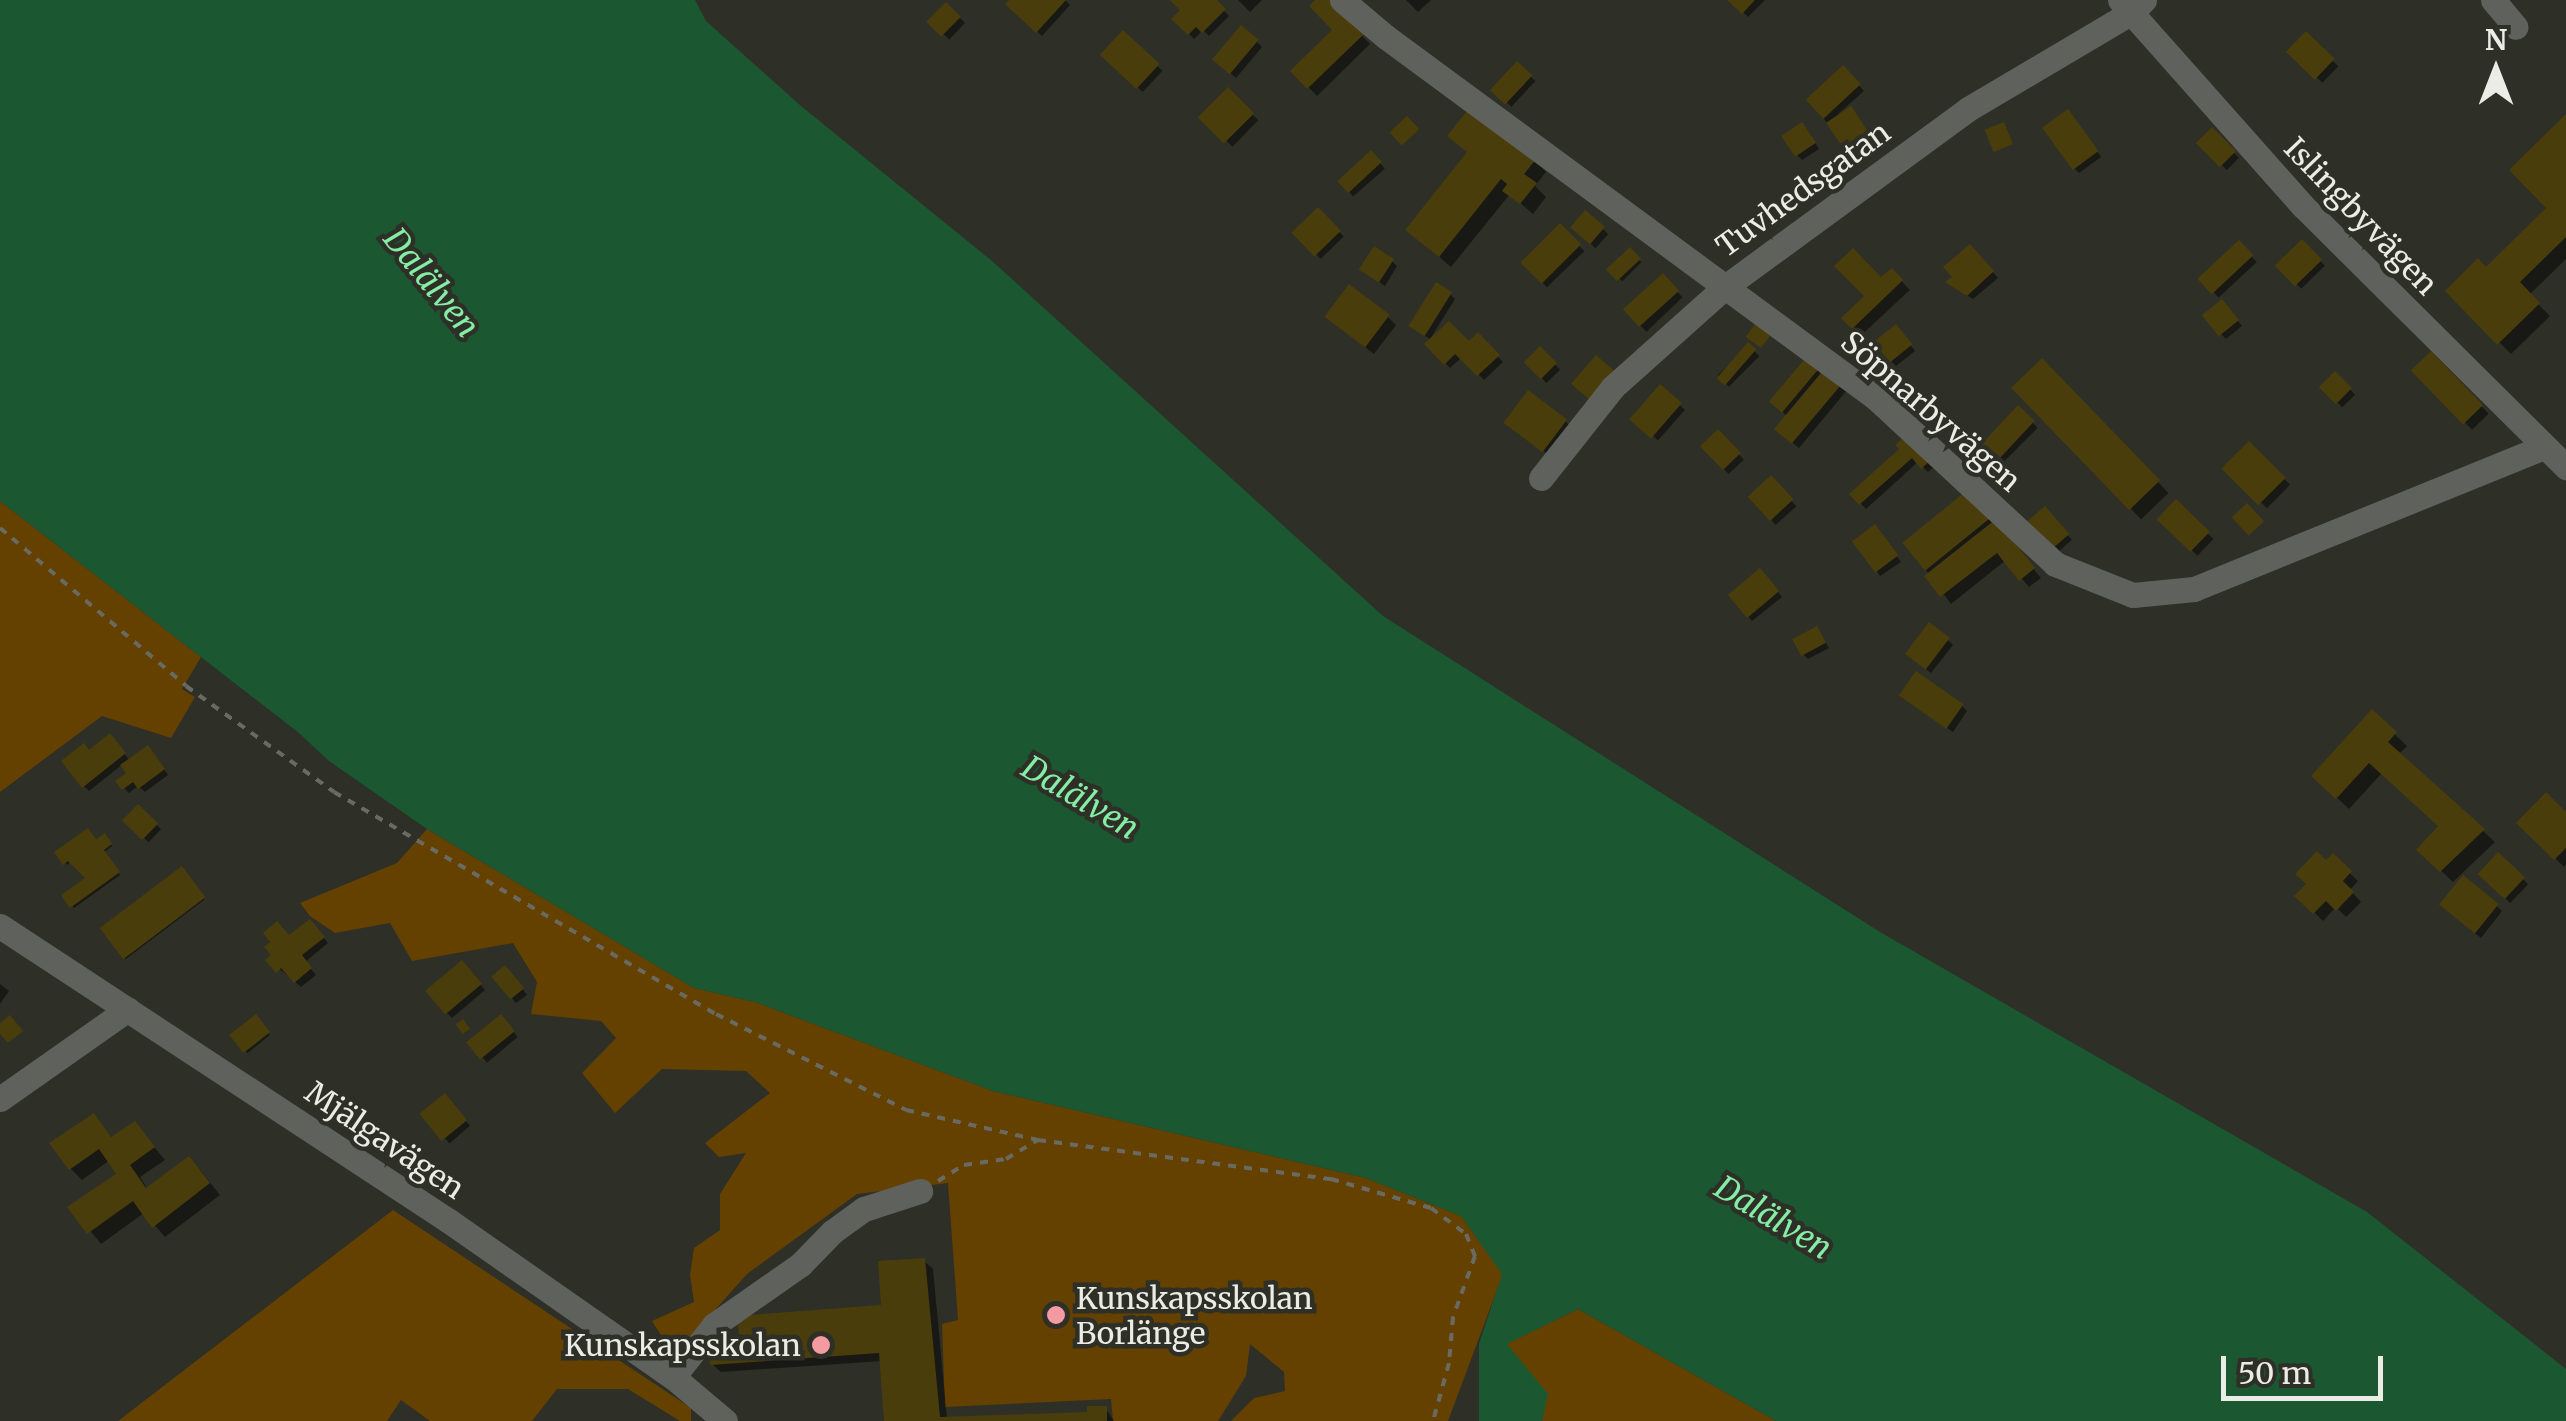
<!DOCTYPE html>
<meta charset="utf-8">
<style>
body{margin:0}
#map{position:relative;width:2566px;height:1421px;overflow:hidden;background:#2e2f26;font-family:Merriweather,serif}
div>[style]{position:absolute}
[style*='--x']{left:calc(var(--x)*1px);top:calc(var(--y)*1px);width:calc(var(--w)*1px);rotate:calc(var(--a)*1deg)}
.green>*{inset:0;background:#654100}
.water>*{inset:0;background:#1b5832}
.shadow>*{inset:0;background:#0007;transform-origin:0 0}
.building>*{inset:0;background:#4a3d0c;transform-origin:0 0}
.path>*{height:4px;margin-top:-2px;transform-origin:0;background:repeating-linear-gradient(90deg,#696a62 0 8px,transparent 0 16px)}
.minor>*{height:25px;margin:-12.5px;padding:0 12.5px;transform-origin:12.5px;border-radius:12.5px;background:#5f615d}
.dots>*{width:28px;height:28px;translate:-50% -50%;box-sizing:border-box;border:5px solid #2e2f26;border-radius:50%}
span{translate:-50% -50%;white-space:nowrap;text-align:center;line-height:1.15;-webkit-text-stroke:9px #2e2f26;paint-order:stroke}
.street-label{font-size:30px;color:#ebece6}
.poi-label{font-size:30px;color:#ebece6}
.left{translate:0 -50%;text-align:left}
.right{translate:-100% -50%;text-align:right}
.water-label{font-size:32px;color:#85eea6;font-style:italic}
.north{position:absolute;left:2446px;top:20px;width:100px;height:100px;-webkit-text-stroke:8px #2e2f26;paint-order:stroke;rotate:0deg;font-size:28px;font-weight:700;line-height:40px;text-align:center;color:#ebece6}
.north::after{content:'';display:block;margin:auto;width:35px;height:45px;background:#ebece6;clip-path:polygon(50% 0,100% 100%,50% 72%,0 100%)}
.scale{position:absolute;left:2221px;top:1356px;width:162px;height:45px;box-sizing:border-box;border:5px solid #ebece6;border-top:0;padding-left:12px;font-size:30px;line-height:35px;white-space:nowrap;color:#ebece6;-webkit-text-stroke:8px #2e2f26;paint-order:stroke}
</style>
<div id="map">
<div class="green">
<i style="clip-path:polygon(0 501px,201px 657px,182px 689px,195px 697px,171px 738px,102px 716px,0 792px)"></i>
<i style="clip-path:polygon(427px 829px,694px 988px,755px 1002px,993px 1091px,1366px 1178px,1461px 1216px,1503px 1274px,1448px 1421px,1231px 1421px,1254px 1398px,1285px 1391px,1284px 1372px,1250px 1344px,1246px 1376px,1218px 1421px,1113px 1421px,1111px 1399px,945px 1407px,942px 1324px,958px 1320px,948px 1183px,857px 1194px,747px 1274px,674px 1356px,652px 1321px,694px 1302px,690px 1275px,694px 1248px,720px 1230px,720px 1194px,746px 1153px,719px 1157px,705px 1143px,770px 1093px,746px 1071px,662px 1069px,615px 1113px,582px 1073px,616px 1038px,601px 1021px,531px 1014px,537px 982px,513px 943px,412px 961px,390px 923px,335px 933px,310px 916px,300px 903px,397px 863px)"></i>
<i style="clip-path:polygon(393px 1210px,691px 1408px,691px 1421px,680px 1421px,628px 1389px,557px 1389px,532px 1421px,430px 1421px,401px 1400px,387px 1421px,118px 1421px)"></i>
<i style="clip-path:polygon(1578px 1309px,1776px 1421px,1542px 1421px,1547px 1394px,1506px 1344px)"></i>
</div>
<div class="water">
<i style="clip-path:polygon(0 0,695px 0,706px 21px,801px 106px,992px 261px,1383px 616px,1880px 932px,2367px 1212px,2566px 1369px,2566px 1421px,1776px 1421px,1578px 1309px,1507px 1344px,1548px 1394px,1542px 1421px,1479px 1421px,1479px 1344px,1502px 1274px,1461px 1216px,1366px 1178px,993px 1091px,755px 1002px,694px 988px,427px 829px,329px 761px,299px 733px,0 501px)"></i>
</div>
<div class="shadow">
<i style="clip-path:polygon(1012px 0,1065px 0,1070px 5px,1042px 36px,1008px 4px)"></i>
<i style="clip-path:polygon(1173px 0,1213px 0,1229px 16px,1209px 36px,1203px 30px,1194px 39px,1175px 19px,1183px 10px)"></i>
<i style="clip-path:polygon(1238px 0,1262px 0,1250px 12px)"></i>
<i style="clip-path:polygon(1319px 0,1327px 0,1370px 44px,1317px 96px,1293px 71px,1336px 30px)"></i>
<i style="clip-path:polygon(1406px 0,1431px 0,1418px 12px)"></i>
<i style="clip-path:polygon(1731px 0,1765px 0,1748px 17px)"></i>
<i style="left:946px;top:5px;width:26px;height:23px;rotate:43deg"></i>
<i style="left:1123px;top:34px;width:54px;height:29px;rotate:43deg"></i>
<i style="left:2306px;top:35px;width:45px;height:23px;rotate:44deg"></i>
<i style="clip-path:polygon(1257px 42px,1262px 47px,1236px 78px,1220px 64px)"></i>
<i style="left:1517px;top:64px;width:25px;height:35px;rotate:43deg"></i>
<i style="clip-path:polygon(1843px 68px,1864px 91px,1838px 114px,1856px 114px,1879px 147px,1858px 162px,1808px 99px)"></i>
<i style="left:1228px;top:91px;width:42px;height:37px;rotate:44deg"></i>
<i style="clip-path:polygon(2073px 117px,2101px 157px,2079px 173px,2074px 168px)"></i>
<i style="clip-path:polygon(2566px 118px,2566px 259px,2529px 295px,2550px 316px,2511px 354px,2448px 291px,2486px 270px,2550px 208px)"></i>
<i style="clip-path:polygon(1807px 130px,1819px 149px,1802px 160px,1797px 155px)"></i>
<i style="left:2212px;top:131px;width:38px;height:17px;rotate:45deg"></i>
<i style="left:1371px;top:153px;width:21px;height:42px;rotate:49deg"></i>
<i style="clip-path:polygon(1535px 160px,1546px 172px,1535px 186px,1546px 197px,1533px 214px,1510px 194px,1451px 267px,1408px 230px)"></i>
<i style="left:1318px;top:210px;width:37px;height:32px;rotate:46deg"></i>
<i style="left:1586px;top:214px;width:30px;height:19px;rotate:42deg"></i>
<i style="left:1560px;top:226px;width:35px;height:52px;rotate:46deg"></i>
<i style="left:2302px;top:242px;width:33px;height:33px;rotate:46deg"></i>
<i style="left:2239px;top:243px;width:26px;height:52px;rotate:47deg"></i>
<i style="clip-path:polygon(1970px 247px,1998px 278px,1973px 299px,1954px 287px)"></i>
<i style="left:1630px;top:251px;width:16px;height:27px;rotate:45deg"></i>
<i style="clip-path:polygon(1392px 261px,1397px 266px,1385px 286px,1368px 274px)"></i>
<i style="left:1892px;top:271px;width:26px;height:67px;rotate:47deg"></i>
<i style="left:1663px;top:277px;width:28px;height:50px;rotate:46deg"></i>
<i style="clip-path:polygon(1450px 294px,1455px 299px,1430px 339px,1416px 330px)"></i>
<i style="clip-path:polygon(2226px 307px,2242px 326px,2226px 339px,2221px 334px)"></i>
<i style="clip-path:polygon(1388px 317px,1396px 325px,1374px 354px,1336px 325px)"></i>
<i style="clip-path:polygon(1901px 333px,1915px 351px,1896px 366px,1891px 361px)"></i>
<i style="clip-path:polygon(1478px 336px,1503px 362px,1484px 380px,1462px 357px,1450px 368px,1428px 345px,1469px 345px)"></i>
<i style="left:1748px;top:345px;width:16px;height:43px;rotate:45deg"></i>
<i style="left:1540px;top:349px;width:29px;height:19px;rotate:46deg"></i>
<i style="left:2431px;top:354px;width:83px;height:23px;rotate:46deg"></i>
<i style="clip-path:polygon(1809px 358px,1848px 389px,1799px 448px,1783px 435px,1788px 417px,1771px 401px)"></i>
<i style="left:2042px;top:362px;width:182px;height:38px;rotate:46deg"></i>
<i style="left:2335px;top:374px;width:29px;height:18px;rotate:46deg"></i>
<i style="left:1660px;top:388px;width:33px;height:41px;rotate:41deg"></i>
<i style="left:2018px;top:408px;width:28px;height:55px;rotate:45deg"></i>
<i style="clip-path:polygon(1565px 421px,1570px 426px,1549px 455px,1512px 428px)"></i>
<i style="left:1718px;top:432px;width:38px;height:21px;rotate:47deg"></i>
<i style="left:2249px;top:445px;width:57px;height:33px;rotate:44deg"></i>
<i style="clip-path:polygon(1902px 449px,1935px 466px,1928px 472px,1918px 462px,1866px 509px,1852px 494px)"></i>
<i style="left:1771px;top:478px;width:38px;height:28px;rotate:48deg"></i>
<i style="clip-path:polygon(1970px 492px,2041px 578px,2029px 587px,2006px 560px,1951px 604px,1906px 543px)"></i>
<i style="left:2176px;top:503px;width:52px;height:23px;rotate:44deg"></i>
<i style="left:2045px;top:510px;width:40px;height:17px;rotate:48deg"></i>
<i style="clip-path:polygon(1880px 532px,1901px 562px,1880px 576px,1855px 541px)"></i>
<i style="clip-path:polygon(1765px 576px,1782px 597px,1752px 621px,1730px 595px)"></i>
<i style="clip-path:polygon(1817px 629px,1829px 648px,1808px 659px,1803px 654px)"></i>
<i style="clip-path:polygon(1948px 640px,1953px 645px,1931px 673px,1912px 658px)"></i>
<i style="clip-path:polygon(1907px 701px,1962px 706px,1967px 711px,1953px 732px)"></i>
<i style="clip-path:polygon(2372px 713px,2407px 746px,2399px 754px,2495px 842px,2453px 882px,2419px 850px,2441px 826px,2382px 773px,2349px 809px,2314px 776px)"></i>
<i style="clip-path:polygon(115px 742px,130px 761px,153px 753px,168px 775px,145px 792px,138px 786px,129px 793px,124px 788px,129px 773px,123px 764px,89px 791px,84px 786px,90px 753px)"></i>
<i style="left:138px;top:807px;width:32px;height:18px;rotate:44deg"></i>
<i style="clip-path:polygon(2566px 815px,2566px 864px,2564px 867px,2520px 823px)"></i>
<i style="clip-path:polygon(104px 836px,112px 846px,103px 853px,120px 875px,74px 908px,64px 895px,89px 878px,71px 861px,67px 865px,57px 852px)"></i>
<i style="left:2498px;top:855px;width:42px;height:26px;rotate:44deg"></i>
<i style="clip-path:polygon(2333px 857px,2358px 881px,2350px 890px,2361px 902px,2346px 917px,2336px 907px,2323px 921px,2298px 896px)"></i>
<i style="left:182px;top:869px;width:38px;height:99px;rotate:53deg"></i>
<i style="clip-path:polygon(2497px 906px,2502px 911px,2481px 938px,2447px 910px)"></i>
<i style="clip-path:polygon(315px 927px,328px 943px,305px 962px,316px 975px,301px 987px,269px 960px,289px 938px)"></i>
<i style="clip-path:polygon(467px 968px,485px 990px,452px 1018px,447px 1013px)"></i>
<i style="clip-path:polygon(510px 973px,527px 995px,516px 1003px,494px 977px)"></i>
<i style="clip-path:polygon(0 984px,9px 991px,0 1004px)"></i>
<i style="left:501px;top:1017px;width:26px;height:40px;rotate:50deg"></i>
<i style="left:256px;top:1018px;width:22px;height:29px;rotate:51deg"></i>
<i style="left:445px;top:1097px;width:38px;height:27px;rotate:49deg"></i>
<i style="clip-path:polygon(93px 1116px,113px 1139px,135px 1124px,165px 1160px,140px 1177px,148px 1190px,200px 1170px,220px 1195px,165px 1237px,144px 1213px,101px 1244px,71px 1207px,119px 1175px,110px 1160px,82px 1180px,71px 1169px)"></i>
<i style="clip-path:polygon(924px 1261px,933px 1269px,947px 1419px,1089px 1414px,1106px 1409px,1114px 1421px,886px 1421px,882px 1361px,721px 1372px,712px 1364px,742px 1337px,883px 1308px)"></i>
</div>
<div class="building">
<i style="clip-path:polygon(1009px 0,1066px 0,1036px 33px,1005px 4px)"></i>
<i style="clip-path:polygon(1170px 0,1217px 0,1226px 9px,1202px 33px,1196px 27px,1188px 35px,1171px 19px,1180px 10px)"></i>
<i style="clip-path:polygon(1315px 0,1331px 0,1364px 34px,1307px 89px,1290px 71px,1332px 30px,1309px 6px)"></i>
<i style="clip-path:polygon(1727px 0,1755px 0,1742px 14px)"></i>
<i style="left:946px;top:2px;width:21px;height:28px;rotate:45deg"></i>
<i style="left:1241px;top:25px;width:23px;height:45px;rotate:40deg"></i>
<i style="left:1123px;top:30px;width:50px;height:34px;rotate:43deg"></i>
<i style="left:2306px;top:31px;width:40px;height:29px;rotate:44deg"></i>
<i style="left:1517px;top:61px;width:21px;height:40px;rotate:43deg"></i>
<i style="left:1843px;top:65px;width:26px;height:51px;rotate:47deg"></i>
<i style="left:1228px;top:87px;width:37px;height:43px;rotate:45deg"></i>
<i style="clip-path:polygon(1471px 106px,1537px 158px,1524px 174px,1537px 183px,1520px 204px,1502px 191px,1507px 184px,1501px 179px,1439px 257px,1405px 230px,1467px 152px,1447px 136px)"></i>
<i style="left:1851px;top:106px;width:42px;height:30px;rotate:56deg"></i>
<i style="left:2068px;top:109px;width:52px;height:32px;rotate:54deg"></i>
<i style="clip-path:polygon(2566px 114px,2566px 237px,2520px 282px,2540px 303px,2497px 345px,2445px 291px,2478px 258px,2486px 267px,2546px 208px,2509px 170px)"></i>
<i style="left:1407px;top:116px;width:18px;height:24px;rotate:47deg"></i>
<i style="left:1802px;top:122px;width:25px;height:25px;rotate:56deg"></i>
<i style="left:2004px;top:122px;width:24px;height:21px;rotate:68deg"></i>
<i style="left:2212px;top:127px;width:34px;height:23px;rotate:45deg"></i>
<i style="left:1371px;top:150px;width:16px;height:46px;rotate:47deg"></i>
<i style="left:1318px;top:207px;width:33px;height:37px;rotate:46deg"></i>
<i style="left:1585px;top:210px;width:26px;height:23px;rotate:40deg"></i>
<i style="left:1560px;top:223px;width:30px;height:56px;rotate:45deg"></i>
<i style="left:2302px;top:239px;width:29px;height:38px;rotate:46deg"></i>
<i style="left:2239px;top:240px;width:21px;height:57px;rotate:47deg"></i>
<i style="clip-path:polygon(1970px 244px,1994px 271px,1967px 296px,1945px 282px,1952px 277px,1943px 267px)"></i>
<i style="left:1374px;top:246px;width:24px;height:28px;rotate:33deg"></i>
<i style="left:1630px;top:247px;width:16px;height:33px;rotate:47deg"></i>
<i style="clip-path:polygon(1853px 248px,1881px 277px,1892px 268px,1903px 280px,1852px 329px,1841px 318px,1864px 296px,1834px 266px)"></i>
<i style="left:1663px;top:273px;width:24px;height:54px;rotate:48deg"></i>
<i style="left:1436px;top:282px;width:19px;height:52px;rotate:32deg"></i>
<i style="left:1349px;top:284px;width:51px;height:41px;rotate:37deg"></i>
<i style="left:2222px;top:299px;width:27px;height:26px;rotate:51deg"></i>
<i style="clip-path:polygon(1449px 321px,1469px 341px,1478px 332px,1500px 355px,1477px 376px,1455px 354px,1444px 365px,1424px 344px)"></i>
<i style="left:1755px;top:324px;width:19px;height:16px;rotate:36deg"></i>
<i style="left:1896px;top:324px;width:26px;height:29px;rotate:51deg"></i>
<i style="left:1748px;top:342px;width:11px;height:48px;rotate:41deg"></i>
<i style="left:1540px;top:346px;width:24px;height:23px;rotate:45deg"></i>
<i style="left:2431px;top:351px;width:75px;height:28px;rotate:46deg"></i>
<i style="left:1596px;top:355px;width:29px;height:38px;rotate:41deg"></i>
<i style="left:1808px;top:355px;width:17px;height:61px;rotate:40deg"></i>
<i style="left:2042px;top:358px;width:170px;height:43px;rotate:46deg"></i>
<i style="left:1826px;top:367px;width:23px;height:81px;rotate:40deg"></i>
<i style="left:2335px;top:371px;width:24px;height:23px;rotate:45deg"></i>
<i style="left:1660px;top:384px;width:29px;height:47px;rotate:41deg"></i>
<i style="left:1528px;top:390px;width:49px;height:41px;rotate:37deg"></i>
<i style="left:2018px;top:405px;width:23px;height:59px;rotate:43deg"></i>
<i style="left:1718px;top:429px;width:33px;height:25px;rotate:46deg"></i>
<i style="clip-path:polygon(1908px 433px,1932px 459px,1921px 469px,1912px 458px,1859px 505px,1849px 494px,1899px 449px,1895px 445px)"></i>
<i style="left:2249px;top:441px;width:52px;height:39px;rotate:45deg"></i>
<i style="left:1771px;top:475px;width:33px;height:32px;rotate:47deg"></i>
<i style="left:1970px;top:488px;width:36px;height:87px;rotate:51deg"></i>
<i style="left:2176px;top:499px;width:47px;height:28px;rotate:44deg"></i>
<i style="left:2247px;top:503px;width:25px;height:21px;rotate:47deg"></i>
<i style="left:2045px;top:506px;width:37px;height:23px;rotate:49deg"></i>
<i style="clip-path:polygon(1996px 519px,2035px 568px,2019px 581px,1997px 553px,1940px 597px,1924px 576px)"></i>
<i style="left:1875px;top:524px;width:39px;height:29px;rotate:53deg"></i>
<i style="left:1760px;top:568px;width:30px;height:42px;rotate:50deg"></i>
<i style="left:1929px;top:622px;width:26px;height:40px;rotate:37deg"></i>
<i style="left:1817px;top:626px;width:19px;height:28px;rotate:62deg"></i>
<i style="left:1916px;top:671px;width:58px;height:30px;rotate:35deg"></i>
<i style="clip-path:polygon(2372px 709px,2397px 732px,2388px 742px,2485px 829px,2440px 872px,2416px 850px,2438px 826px,2369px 763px,2336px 799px,2311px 776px)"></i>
<i style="clip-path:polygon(110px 733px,126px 753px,82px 788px,61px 761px,84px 743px,89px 750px)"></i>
<i style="clip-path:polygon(148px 745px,165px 769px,138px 789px,133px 782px,122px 790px,115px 781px,126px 773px,120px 765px)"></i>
<i style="clip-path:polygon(2546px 792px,2566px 812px,2566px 848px,2554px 860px,2516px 823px)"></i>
<i style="left:138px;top:804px;width:28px;height:23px;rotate:44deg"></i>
<i style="clip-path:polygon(88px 828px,96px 839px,105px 833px,112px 844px,104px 850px,120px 872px,70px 908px,61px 895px,85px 878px,68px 861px,63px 865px,54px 852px)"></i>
<i style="clip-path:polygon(2317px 851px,2326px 860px,2333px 853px,2352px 871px,2343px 881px,2354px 892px,2336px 911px,2326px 901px,2313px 914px,2294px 896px,2306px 884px,2295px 874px)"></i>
<i style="left:2498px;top:852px;width:37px;height:30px;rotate:43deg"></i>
<i style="left:182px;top:866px;width:39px;height:103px;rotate:53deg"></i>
<i style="left:2463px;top:875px;width:46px;height:38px;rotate:39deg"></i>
<i style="clip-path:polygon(310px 919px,325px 937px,302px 955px,312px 968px,294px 983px,281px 968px,276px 973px,265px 960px,271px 955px,264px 947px,270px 942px,263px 933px,277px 921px,289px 935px)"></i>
<i style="left:462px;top:960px;width:31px;height:48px;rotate:50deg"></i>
<i style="left:505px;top:965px;width:30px;height:18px;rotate:50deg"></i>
<i style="left:256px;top:1014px;width:23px;height:34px;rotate:52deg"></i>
<i style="left:501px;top:1014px;width:22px;height:45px;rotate:51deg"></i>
<i style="clip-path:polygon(10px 1015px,23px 1031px,8px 1043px,0 1034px,0 1023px)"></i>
<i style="left:463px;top:1019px;width:12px;height:9px;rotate:55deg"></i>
<i style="left:445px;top:1093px;width:35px;height:33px;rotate:51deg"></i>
<i style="clip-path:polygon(94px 1113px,111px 1137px,135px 1121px,155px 1147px,130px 1165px,146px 1188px,189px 1156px,210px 1183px,152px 1228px,133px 1201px,87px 1234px,67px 1207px,116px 1174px,99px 1149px,69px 1170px,49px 1143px)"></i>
<i style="clip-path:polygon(925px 1258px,940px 1417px,1087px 1412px,1087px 1406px,1107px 1406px,1107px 1421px,884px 1421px,879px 1353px,710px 1365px,707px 1337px,739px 1335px,737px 1316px,881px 1305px,878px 1261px)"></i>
</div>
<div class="path">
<i style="--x:0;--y:528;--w:244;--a:40.3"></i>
<i style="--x:186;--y:686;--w:182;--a:35.6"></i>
<i style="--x:334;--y:792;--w:442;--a:30.2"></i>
<i style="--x:716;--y:1014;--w:213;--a:26.8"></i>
<i style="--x:906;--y:1110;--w:135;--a:12.8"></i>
<i style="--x:1038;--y:1140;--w:296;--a:7.6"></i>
<i style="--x:1331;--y:1179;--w:104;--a:16.2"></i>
<i style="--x:1431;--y:1208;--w:44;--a:36.6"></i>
<i style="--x:1466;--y:1234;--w:24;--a:68"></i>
<i style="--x:1475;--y:1256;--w:65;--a:109.8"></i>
<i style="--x:1453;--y:1317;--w:46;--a:95"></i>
<i style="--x:1449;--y:1363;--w:60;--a:105.4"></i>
<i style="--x:938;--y:1181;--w:31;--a:-32"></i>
<i style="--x:964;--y:1165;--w:42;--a:-8.1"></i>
<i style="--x:1006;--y:1159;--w:37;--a:-31"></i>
</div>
<div class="minor">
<i style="--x:1342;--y:0;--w:57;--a:40.1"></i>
<i style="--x:1386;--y:37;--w:609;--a:36.38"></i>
<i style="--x:1876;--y:398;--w:244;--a:42.8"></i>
<i style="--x:2055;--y:564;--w:84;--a:21.7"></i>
<i style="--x:2133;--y:595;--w:61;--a:-5.6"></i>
<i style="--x:2194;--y:589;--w:377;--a:-22.1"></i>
<i style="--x:2120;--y:0;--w:276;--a:48.4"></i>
<i style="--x:2303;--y:206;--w:371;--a:44.8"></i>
<i style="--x:2493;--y:0;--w:35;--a:50"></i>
<i style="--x:1541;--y:478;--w:116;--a:-51.6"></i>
<i style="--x:1613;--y:387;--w:150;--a:-41.8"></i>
<i style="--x:1725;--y:287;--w:301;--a:-36.2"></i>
<i style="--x:1968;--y:109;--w:191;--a:-30.6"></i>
<i style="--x:2132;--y:12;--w:17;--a:-45"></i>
<i style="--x:0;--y:926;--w:537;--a:33.31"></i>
<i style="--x:449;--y:1221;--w:273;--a:34.9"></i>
<i style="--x:673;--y:1377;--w:68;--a:40.2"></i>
<i style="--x:0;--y:1099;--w:156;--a:-35.1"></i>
<i style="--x:673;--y:1377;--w:66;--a:-51.7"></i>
<i style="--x:714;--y:1325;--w:106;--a:-35"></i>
<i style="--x:801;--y:1264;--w:45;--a:-45.9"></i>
<i style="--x:832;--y:1232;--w:39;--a:-36"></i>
<i style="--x:864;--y:1209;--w:59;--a:-17.8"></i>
</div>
<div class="dots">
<i style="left:1056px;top:1315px;background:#f49aa1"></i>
<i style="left:821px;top:1345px;background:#f49aa1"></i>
</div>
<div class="street-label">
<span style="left:1803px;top:189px;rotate:-36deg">Tuvhedsgatan</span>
<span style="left:2361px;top:216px;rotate:46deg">Islingbyvägen</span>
<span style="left:1931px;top:411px;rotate:41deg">Söpnarbyvägen</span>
<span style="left:385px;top:1140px;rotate:34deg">Mjälgavägen</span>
</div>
<div class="poi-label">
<span class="left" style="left:1076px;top:1315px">Kunskapsskolan<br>Borlänge</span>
<span class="right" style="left:801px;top:1345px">Kunskapsskolan</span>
</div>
<div class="water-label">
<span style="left:431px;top:283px;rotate:51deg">Dalälven</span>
<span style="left:1080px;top:798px;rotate:31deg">Dalälven</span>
<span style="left:1773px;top:1218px;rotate:31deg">Dalälven</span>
</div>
<div class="north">N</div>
<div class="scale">50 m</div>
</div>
